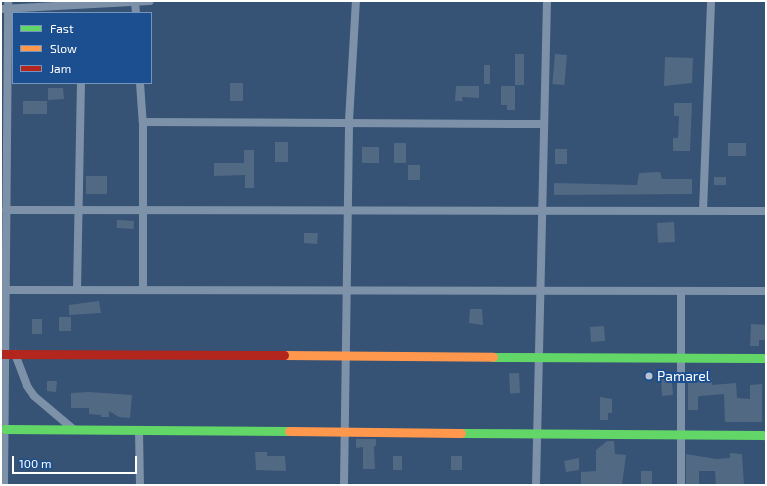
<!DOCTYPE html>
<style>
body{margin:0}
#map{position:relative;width:767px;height:486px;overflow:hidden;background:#365274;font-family:"Exo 2",sans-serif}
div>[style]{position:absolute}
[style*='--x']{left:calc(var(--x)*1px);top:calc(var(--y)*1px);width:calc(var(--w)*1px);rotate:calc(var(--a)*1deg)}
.building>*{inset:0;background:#526984;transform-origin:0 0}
.street>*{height:8px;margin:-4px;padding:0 4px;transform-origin:4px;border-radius:4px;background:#7d92a8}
.fast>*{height:9px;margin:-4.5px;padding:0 4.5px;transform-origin:4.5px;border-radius:4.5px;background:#63d668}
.slow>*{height:9px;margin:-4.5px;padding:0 4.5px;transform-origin:4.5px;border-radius:4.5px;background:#ff974d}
.jam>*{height:9px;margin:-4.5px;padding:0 4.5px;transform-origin:4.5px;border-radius:4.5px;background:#b3261e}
.dots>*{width:11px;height:11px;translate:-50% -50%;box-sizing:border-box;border:2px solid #1b4f8f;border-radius:50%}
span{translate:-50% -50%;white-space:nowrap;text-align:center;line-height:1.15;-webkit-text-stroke:4px #1b4f8f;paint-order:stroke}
.poi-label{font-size:14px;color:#fff}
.left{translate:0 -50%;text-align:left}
.frame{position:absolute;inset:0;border:2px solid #fff;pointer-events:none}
.legend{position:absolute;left:12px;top:12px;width:140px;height:72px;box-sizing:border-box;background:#1b4f8f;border:1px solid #7695bc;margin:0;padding:5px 7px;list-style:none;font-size:12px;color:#fff}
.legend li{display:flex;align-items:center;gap:8px;height:20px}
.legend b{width:20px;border:1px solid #7695bc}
.scale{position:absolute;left:12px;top:456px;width:125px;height:18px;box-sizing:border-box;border:2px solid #fff;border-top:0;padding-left:5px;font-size:12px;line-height:14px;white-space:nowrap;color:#fff;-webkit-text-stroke:3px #1b4f8f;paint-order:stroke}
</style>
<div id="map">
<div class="building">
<i style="left:515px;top:54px;width:9px;height:31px"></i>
<i style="left:555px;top:54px;width:12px;height:30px;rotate:5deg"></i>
<i style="clip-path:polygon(665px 57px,693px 58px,692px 83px,664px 86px)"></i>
<i style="left:484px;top:65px;width:6px;height:19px"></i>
<i style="left:230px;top:83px;width:13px;height:18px"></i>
<i style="clip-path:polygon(456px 86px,479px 86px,479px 98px,462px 97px,463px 101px,455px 101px)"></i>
<i style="clip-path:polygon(501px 86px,515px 86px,515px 110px,507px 110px,507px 105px,501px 105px)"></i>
<i style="clip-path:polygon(48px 88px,63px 88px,64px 99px,48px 100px)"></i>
<i style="left:23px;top:101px;width:24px;height:13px"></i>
<i style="clip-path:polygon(674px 103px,692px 103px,690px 151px,673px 151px,673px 138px,678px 138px,679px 116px,674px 116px)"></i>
<i style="left:275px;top:142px;width:13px;height:20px"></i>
<i style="left:394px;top:143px;width:12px;height:20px"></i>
<i style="left:728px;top:143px;width:18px;height:13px"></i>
<i style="left:362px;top:147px;width:17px;height:16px"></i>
<i style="left:555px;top:149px;width:12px;height:15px"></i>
<i style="clip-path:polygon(244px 150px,254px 150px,254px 188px,245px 188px,245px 175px,214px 176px,214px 163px,244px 163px)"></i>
<i style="left:408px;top:165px;width:12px;height:15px"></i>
<i style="clip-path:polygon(660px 172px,662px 179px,692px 179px,692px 194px,554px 195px,554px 183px,637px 185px,639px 173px)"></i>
<i style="left:86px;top:176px;width:21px;height:18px"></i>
<i style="left:714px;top:177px;width:12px;height:8px"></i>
<i style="left:117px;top:220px;width:17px;height:8px;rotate:3deg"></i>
<i style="left:674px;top:222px;width:20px;height:17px;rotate:87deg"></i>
<i style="clip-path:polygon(304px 233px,318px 233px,317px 244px,304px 243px)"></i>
<i style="clip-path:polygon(99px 301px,101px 313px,69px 315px,69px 305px)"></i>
<i style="clip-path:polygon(470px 309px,482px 309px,483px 325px,469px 323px)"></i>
<i style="left:59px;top:317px;width:12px;height:14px"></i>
<i style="left:32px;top:319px;width:10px;height:15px"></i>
<i style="clip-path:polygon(751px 324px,766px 325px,766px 340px,759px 340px,759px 346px,750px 346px)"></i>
<i style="left:604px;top:326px;width:15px;height:14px;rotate:86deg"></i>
<i style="left:519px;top:373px;width:20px;height:10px;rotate:87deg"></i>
<i style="clip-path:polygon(661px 375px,672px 383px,673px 395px,662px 396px)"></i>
<i style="clip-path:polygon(712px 378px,712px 385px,736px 383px,737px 398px,750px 399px,750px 385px,762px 384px,762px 422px,725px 422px,724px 394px,700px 396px,698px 397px,698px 410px,688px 410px,688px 382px,701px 382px,701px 379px)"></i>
<i style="clip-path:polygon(47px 381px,57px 381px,56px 392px,47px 391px)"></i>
<i style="clip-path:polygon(89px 392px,132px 395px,130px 418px,119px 417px,109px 411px,109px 417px,101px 417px,101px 415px,89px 414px,89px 408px,71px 408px,71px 393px)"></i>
<i style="clip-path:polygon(600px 397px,612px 399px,612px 413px,608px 413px,608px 420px,600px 420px)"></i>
<i style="clip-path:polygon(356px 439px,376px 439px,376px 446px,374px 446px,375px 469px,363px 469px,363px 447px,356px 448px)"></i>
<i style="clip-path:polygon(607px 441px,614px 441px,615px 454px,626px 455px,622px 485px,581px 485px,581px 472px,596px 471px,596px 450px)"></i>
<i style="clip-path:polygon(255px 452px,267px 452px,267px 456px,285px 456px,286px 471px,256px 470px)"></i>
<i style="clip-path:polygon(730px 453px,742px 454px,744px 485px,716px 485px,715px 471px,699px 471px,699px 485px,686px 485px,686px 454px,716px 459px,730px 458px)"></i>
<i style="left:393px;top:456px;width:9px;height:14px"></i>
<i style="left:451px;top:456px;width:11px;height:14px"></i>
<i style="clip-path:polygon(579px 458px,579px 470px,566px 472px,564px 461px)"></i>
<i style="left:641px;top:471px;width:11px;height:14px"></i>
</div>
<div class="street">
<i style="--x:135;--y:2;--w:11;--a:85"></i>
<i style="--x:1;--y:9;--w:149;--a:-3.1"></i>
<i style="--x:140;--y:83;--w:39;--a:86"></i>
<i style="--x:143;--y:122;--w:168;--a:90"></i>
<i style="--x:143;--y:122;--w:401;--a:0.3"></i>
<i style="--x:6;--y:210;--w:760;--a:0.08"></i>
<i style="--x:703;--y:211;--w:210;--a:-87.8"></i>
<i style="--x:6;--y:290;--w:760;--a:0.08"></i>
<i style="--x:77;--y:290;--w:207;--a:-88.9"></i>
<i style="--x:681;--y:291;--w:194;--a:90"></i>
<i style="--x:15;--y:354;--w:34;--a:69"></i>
<i style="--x:27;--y:386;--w:12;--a:55"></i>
<i style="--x:34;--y:396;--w:51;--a:40.2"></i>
<i style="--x:139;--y:430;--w:55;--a:89"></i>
<i style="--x:4;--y:485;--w:484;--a:-89.5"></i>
<i style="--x:344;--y:485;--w:364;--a:-89.2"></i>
<i style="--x:349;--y:121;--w:120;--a:-86.7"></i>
<i style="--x:536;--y:485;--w:484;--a:-88.7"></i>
</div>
<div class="fast">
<i style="--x:493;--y:357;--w:273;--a:0.2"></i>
<i style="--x:5;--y:429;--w:284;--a:0.4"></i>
<i style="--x:461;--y:433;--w:305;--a:0.4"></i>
</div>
<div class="slow">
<i style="--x:284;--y:355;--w:209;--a:0.5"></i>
<i style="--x:289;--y:431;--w:172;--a:0.7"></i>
</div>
<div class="jam">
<i style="--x:1;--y:354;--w:283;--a:0.2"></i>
</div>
<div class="dots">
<i style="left:649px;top:376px;background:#b9c2ce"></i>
</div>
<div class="poi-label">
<span class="left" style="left:657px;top:376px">Pamarel</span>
</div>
<div class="frame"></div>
<ul class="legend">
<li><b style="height:5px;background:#63d668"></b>Fast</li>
<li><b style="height:5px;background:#ff974d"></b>Slow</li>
<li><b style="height:5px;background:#b3261e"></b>Jam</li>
</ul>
<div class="scale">100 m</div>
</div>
